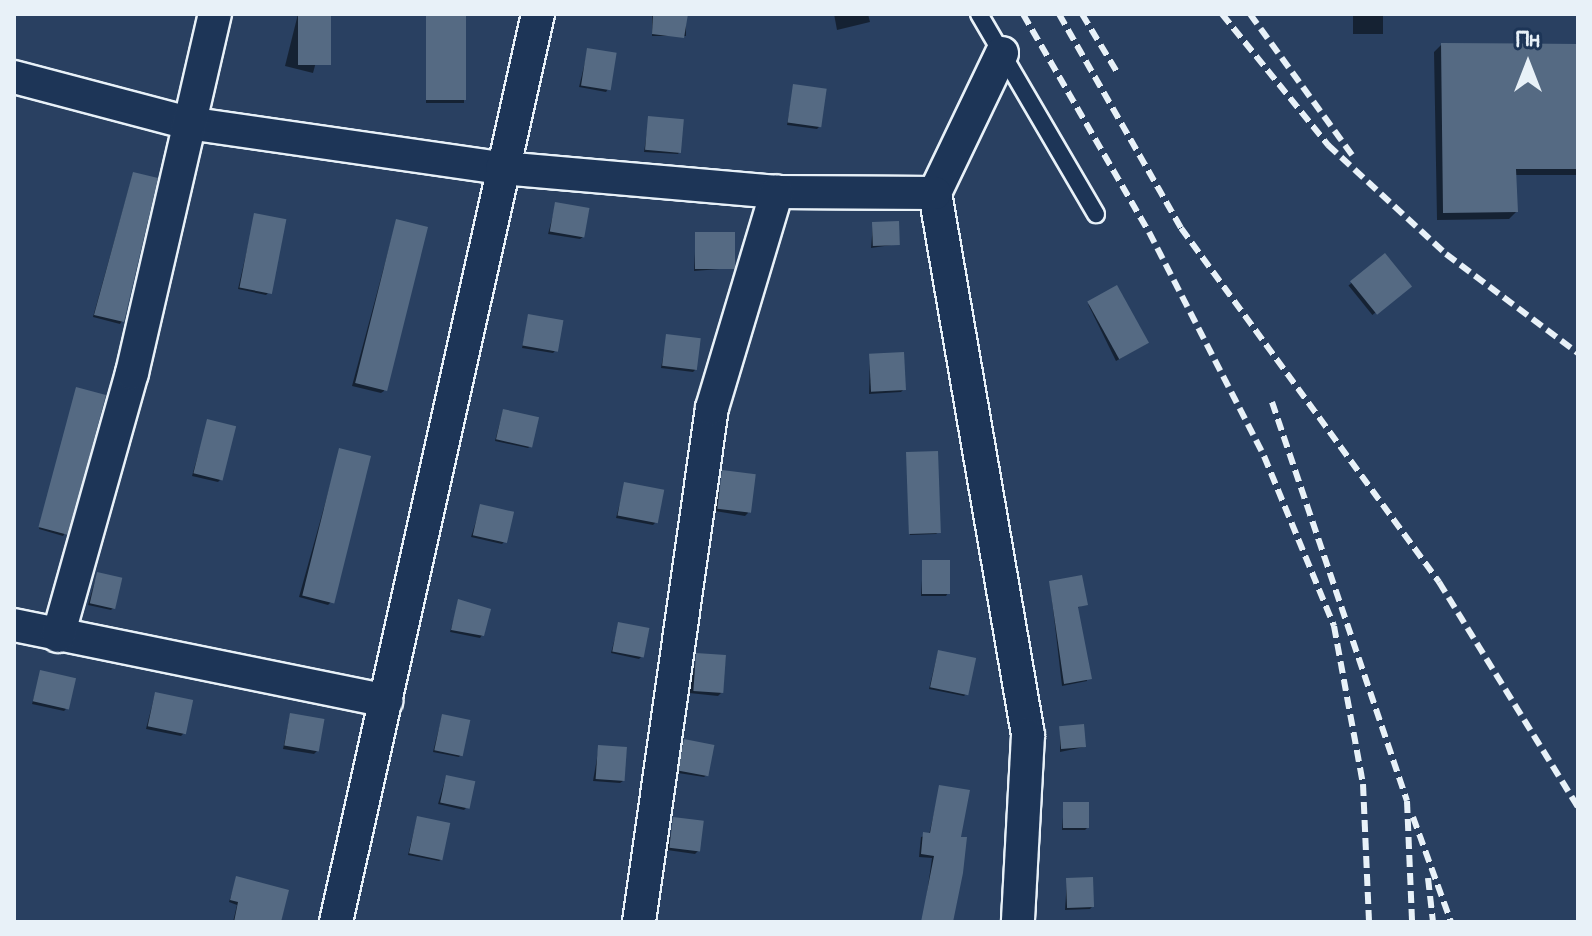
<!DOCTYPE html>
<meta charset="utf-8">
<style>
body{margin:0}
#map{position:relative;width:1592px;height:936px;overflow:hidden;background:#294061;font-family:Pangolin,sans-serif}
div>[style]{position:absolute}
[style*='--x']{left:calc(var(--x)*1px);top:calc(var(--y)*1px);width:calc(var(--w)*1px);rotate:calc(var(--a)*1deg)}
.shadow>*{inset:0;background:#0007;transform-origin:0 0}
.building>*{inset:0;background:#556a83;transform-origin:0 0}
.roads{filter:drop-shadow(2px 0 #e8f1f8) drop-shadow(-2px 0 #e8f1f8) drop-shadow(0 2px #e8f1f8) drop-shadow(0 -2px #e8f1f8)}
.service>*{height:16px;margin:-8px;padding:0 8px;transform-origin:8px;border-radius:8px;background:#1d3557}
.minor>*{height:32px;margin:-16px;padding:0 16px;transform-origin:16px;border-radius:16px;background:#1d3557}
.rail>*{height:6px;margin-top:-3px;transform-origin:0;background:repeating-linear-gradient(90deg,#e8f1f8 0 12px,transparent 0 18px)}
span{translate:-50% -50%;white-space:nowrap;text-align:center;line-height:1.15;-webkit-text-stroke:8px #1d3557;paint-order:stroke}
.frame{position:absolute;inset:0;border:16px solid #e8f1f8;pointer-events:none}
.north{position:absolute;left:1488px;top:24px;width:80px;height:80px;-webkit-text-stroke:6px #1d3557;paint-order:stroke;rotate:0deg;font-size:22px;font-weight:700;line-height:32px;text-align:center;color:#e8f1f8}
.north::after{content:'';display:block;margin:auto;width:28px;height:36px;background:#e8f1f8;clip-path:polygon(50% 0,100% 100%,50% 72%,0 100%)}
</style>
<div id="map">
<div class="shadow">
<i style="clip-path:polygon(298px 14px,329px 14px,313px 73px,285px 66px)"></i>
<i style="left:426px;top:14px;width:38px;height:89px"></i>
<i style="left:652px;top:14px;width:34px;height:22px"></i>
<i style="clip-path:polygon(834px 14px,868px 14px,870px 22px,837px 30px)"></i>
<i style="left:1353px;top:14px;width:30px;height:20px"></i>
<i style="clip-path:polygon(1441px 45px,1578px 46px,1578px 175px,1515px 175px,1516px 212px,1509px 219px,1437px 220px,1434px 52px)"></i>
<i style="clip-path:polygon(588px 50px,608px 89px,606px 92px,579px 87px)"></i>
<i style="clip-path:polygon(794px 87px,820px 126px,817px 129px,787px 125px)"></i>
<i style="clip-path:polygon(649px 119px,680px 151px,678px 154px,644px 152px)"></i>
<i style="clip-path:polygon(133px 174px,122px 321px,120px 324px,93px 317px)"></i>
<i style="clip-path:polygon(556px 204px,583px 237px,580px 239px,548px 234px)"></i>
<i style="clip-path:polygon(255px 216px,269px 292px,266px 295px,238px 289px)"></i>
<i style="clip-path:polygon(396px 222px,384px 391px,381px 393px,352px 386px)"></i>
<i style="clip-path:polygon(873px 225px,898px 244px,871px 248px)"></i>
<i style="clip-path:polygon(696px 234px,732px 268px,694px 271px)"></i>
<i style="left:1385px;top:256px;width:38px;height:47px;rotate:51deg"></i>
<i style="clip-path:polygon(1088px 304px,1144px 345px,1116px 361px)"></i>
<i style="clip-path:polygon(529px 316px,556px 350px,553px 353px,522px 348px)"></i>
<i style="clip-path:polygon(667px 337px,696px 369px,693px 372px,661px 368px)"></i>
<i style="clip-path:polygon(870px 355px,904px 389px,901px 392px,869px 394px)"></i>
<i style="clip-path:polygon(77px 390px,65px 533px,63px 536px,39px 529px)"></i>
<i style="clip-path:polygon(503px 411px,531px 446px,528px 448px,495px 441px)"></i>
<i style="clip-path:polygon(208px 421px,220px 480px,218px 482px,192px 476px)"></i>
<i style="clip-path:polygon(340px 450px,331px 602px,328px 605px,299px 597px)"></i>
<i style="clip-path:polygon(907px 454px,939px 532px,936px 534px,910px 535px)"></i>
<i style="clip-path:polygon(723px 472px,748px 513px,745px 516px,715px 511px)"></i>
<i style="clip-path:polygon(625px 485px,656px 522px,653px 525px,616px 518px)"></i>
<i style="clip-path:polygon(481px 506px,505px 541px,502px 544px,471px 537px)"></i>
<i style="clip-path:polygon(923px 563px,948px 593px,946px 596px,921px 596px)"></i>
<i style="clip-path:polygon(97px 574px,113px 608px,111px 610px,88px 605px)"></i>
<i style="clip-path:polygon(1050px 583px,1085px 604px,1077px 608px,1087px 681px,1062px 686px)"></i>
<i style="clip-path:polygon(459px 602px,482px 635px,480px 638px,450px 632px)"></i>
<i style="clip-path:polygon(619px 624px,642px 656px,639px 659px,611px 653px)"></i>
<i style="clip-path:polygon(938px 652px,967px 693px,964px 696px,929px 689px)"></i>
<i style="clip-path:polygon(697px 655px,721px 693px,718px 696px,689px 693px)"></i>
<i style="clip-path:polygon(41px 672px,66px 709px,64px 711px,32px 704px)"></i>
<i style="clip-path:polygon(155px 694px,184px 733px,181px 736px,146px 729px)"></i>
<i style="clip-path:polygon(290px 716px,317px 751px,314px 754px,283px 749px)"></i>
<i style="clip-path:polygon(442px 717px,461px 754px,459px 757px,433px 752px)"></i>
<i style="clip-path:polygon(1060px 729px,1084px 747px,1060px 752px)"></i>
<i style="clip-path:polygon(685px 742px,707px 775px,704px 777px,678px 773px)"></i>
<i style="clip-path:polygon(599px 747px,623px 781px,620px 783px,593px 781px)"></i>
<i style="clip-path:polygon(446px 777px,467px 807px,464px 810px,438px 804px)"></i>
<i style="clip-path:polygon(940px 787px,959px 838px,951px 922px,923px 922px,932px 858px,919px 857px,921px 837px,929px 835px)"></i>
<i style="clip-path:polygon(1064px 804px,1088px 827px,1085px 830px,1062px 830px)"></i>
<i style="clip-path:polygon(417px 819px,442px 859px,439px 861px,408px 855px)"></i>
<i style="clip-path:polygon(674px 819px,698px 851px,695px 854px,667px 850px)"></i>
<i style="clip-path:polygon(237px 878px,276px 922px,233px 922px,237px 905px,229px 902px)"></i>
<i style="clip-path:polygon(1067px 880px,1092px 907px,1090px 909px,1065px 910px)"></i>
</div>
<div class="building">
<i style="left:298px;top:14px;width:33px;height:51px"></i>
<i style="left:426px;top:14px;width:40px;height:86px"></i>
<i style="clip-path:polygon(653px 14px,688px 14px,684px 38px,652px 34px)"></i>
<i style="clip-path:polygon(1441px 43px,1578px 44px,1578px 169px,1516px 169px,1518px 212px,1443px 213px)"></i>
<i style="left:587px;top:48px;width:30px;height:38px;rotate:9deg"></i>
<i style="left:793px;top:84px;width:34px;height:39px;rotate:8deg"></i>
<i style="left:648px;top:116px;width:36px;height:34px;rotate:5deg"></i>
<i style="clip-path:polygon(133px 172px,158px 178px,124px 322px,94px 315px)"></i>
<i style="left:555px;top:202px;width:35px;height:30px;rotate:10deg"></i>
<i style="left:254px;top:213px;width:33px;height:76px;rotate:11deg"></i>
<i style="left:396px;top:219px;width:33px;height:169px;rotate:14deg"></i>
<i style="left:899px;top:221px;width:24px;height:27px;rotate:88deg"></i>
<i style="left:695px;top:232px;width:40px;height:37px"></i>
<i style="left:1385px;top:253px;width:43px;height:45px;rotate:51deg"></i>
<i style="left:1117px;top:285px;width:66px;height:34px;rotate:61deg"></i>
<i style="left:528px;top:314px;width:36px;height:32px;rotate:10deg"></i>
<i style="left:666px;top:334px;width:35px;height:32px;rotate:7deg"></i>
<i style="left:904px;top:352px;width:38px;height:35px;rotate:87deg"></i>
<i style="left:76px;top:387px;width:31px;height:145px;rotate:15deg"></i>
<i style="left:503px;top:409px;width:37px;height:31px;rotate:13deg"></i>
<i style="left:207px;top:419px;width:30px;height:56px;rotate:14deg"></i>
<i style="left:339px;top:448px;width:33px;height:152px;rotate:14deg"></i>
<i style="left:938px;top:451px;width:82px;height:32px;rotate:88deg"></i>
<i style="left:722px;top:470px;width:34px;height:39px;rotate:7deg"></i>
<i style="left:624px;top:482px;width:41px;height:34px;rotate:11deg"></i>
<i style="left:480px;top:504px;width:35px;height:32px;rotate:13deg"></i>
<i style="left:950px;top:560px;width:34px;height:28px;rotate:90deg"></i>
<i style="left:97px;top:572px;width:26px;height:32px;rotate:13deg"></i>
<i style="clip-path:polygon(1082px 575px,1088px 605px,1078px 607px,1092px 679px,1064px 684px,1049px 581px)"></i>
<i style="clip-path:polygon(458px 599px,491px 609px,484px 636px,451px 630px)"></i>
<i style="left:618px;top:622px;width:32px;height:30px;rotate:11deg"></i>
<i style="left:938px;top:650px;width:39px;height:38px;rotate:12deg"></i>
<i style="left:696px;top:653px;width:30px;height:38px;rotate:4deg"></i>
<i style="left:40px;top:670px;width:37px;height:32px;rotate:13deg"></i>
<i style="left:155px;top:692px;width:39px;height:35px;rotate:12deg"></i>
<i style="left:290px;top:713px;width:35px;height:33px;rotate:10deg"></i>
<i style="left:442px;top:714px;width:29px;height:37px;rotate:12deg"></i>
<i style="left:1084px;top:724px;width:23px;height:25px;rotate:85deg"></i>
<i style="left:684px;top:739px;width:31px;height:32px;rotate:11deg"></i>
<i style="left:598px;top:745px;width:29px;height:34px;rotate:4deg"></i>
<i style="left:446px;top:775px;width:30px;height:28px;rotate:12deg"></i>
<i style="clip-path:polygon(939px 785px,970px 790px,961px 837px,967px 837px,963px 873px,953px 922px,921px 922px,934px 856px,921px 854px,923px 832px,930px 833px)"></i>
<i style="left:1063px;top:802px;width:26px;height:26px"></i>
<i style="left:417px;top:816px;width:34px;height:38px;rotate:12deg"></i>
<i style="left:673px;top:817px;width:31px;height:31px;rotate:7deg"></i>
<i style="clip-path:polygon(236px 876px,289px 890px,281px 922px,234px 922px,238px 902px,230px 900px)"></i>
<i style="left:1093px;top:877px;width:30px;height:27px;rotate:88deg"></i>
</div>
<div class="roads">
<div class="service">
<i style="--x:979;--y:14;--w:232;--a:59.7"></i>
</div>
<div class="minor">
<i style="--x:1002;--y:53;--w:155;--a:115.6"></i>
<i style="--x:935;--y:193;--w:550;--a:80.26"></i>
<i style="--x:1028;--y:735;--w:187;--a:93.1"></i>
<i style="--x:14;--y:77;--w:180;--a:14.8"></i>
<i style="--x:188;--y:123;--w:317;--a:8.2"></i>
<i style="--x:502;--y:168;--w:276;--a:5"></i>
<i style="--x:777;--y:192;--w:158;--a:0.4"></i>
<i style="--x:14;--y:625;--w:380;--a:11.5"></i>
<i style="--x:58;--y:636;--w:273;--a:-74.3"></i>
<i style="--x:132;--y:373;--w:368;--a:-77"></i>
<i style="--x:336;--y:922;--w:930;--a:-77.46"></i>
<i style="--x:639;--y:922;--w:519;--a:-81.92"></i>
<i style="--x:712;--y:408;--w:226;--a:-73.3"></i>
</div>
</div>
<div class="rail">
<i style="--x:1023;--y:14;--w:252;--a:60"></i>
<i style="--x:1149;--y:232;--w:252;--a:62.8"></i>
<i style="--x:1264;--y:456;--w:184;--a:67.6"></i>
<i style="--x:1334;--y:626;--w:161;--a:79.6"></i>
<i style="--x:1363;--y:784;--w:138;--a:87.5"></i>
<i style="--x:1059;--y:14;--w:246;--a:60.3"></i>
<i style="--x:1181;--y:228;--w:438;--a:53.9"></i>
<i style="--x:1439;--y:582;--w:264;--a:58.3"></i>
<i style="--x:1082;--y:14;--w:68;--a:58.9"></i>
<i style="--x:1222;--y:14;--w:169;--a:51"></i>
<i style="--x:1328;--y:145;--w:161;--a:42.7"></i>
<i style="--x:1446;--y:254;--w:165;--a:36.9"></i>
<i style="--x:1250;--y:14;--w:179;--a:54.1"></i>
<i style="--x:1272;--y:402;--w:421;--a:71.3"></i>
<i style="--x:1407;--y:801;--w:121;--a:87.6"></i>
<i style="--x:1413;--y:817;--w:112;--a:70.1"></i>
<i style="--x:1428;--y:878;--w:44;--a:83.5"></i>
</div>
<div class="frame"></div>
<div class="north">Пн</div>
</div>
